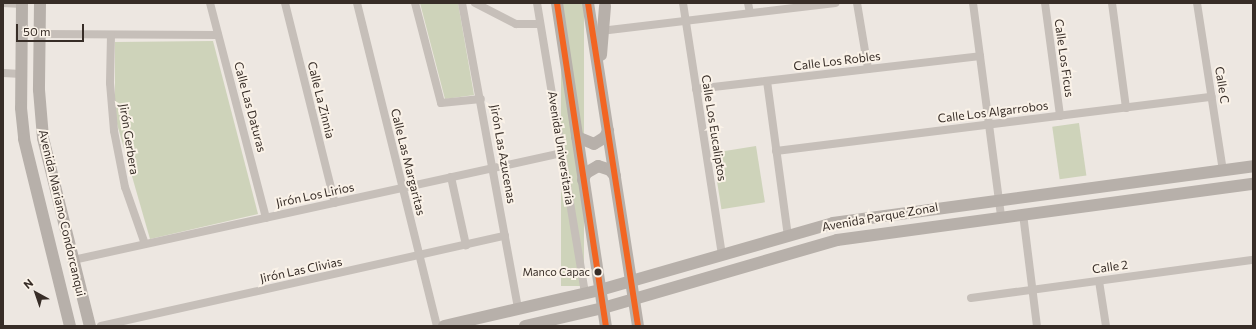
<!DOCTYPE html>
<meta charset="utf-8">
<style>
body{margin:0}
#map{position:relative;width:1256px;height:329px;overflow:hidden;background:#ede7e1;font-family:Commissioner,sans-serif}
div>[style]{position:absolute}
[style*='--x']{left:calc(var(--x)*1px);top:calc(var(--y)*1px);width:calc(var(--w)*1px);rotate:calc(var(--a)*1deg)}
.green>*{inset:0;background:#ced3ba;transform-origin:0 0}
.minor>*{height:8px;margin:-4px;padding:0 4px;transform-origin:4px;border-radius:4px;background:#c6bfb9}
.secondary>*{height:12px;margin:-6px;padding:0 6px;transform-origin:6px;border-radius:6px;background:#b7b0aa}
.bus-1>*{height:6px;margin:-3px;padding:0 3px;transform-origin:3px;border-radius:3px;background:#f26522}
.dots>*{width:11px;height:11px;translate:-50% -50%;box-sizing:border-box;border:2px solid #faf2e8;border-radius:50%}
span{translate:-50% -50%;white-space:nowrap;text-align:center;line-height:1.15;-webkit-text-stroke:4px #faf2e8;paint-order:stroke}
.bus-label{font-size:11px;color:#372d27}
.right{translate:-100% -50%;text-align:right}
.street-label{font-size:12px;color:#372d27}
.frame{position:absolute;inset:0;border:4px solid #372d27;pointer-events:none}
.north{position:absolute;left:16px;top:273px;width:40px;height:40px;-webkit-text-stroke:3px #faf2e8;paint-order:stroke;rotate:320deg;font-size:11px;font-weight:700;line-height:16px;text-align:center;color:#372d27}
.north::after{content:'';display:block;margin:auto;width:14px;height:18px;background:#372d27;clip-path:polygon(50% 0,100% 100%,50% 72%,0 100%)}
.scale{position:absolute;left:16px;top:24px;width:68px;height:18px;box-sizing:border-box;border:2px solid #372d27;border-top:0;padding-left:5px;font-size:12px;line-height:14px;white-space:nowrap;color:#372d27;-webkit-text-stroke:3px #faf2e8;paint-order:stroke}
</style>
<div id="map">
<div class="green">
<i style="clip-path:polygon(420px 3px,458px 3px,474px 95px,445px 99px)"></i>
<i style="left:561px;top:3px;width:23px;height:283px"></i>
<i style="clip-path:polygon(213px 41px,258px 214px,150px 239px,115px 117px,115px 42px)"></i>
<i style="left:1079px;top:123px;width:53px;height:27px;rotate:82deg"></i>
<i style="left:756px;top:146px;width:57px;height:44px;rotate:81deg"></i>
</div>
<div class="minor">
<i style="--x:3;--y:3;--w:19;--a:3"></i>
<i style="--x:210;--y:3;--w:222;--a:75.4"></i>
<i style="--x:285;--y:3;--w:206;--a:76"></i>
<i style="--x:357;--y:3;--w:333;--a:76.1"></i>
<i style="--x:415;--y:3;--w:103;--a:75.4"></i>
<i style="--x:441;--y:103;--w:40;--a:-5.7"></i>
<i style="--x:462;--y:3;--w:311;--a:79.6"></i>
<i style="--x:475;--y:3;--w:46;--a:27.1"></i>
<i style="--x:516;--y:24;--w:24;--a:0"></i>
<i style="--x:537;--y:3;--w:295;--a:80.6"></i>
<i style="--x:683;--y:3;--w:256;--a:81.2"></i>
<i style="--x:748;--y:3;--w:10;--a:79"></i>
<i style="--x:857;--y:3;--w:67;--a:80.5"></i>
<i style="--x:973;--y:3;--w:216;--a:82.5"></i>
<i style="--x:1045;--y:3;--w:114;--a:82.4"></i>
<i style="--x:1112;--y:3;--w:106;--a:82.4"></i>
<i style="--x:1197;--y:3;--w:169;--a:81.2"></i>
<i style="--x:609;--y:30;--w:228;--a:-6.8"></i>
<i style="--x:39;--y:34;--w:179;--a:0.3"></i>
<i style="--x:111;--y:35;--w:48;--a:91.2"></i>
<i style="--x:110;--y:83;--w:48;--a:85.2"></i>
<i style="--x:114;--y:131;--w:57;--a:78.9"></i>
<i style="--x:125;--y:187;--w:60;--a:70.7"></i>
<i style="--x:3;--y:73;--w:18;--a:3"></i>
<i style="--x:767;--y:81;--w:156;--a:82.3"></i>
<i style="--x:696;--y:89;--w:286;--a:-6.6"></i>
<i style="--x:776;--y:151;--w:439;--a:-7.1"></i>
<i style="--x:451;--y:177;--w:70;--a:77.6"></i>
<i style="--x:1023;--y:214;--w:113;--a:82.9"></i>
<i style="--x:73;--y:260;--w:501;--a:-12.34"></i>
<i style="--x:1099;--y:281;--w:46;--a:81.2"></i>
<i style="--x:971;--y:298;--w:285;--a:-7.7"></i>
<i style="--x:101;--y:326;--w:414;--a:-12.6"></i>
</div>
<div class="secondary">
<i style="--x:22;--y:3;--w:105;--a:90.5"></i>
<i style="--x:21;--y:108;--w:31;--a:84"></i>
<i style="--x:24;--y:139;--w:193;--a:76.2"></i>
<i style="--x:40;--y:3;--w:87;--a:90.7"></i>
<i style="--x:39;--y:90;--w:48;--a:85.2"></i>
<i style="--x:43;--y:138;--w:194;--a:76"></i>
<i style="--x:557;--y:3;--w:327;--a:81.4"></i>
<i style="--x:588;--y:3;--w:327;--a:81.2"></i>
<i style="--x:601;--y:55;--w:49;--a:-85.3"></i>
<i style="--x:577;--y:137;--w:18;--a:22"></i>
<i style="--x:594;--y:144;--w:13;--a:-32"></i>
<i style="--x:605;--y:137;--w:7;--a:-63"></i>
<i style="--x:583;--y:180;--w:8;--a:-67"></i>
<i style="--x:586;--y:173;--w:14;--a:-30"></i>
<i style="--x:598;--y:166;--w:13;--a:18"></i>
<i style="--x:610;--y:170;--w:8;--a:50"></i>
<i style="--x:444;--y:326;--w:160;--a:-13"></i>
<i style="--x:600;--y:290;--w:242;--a:-16"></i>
<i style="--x:833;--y:223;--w:424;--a:-7.7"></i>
<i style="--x:525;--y:326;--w:80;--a:-13"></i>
<i style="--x:603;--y:308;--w:244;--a:-16.2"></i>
<i style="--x:837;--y:240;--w:420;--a:-7.7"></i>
</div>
<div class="bus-1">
<i style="--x:557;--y:3;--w:327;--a:81.4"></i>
<i style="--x:588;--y:3;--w:327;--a:81.2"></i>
</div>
<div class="dots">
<i style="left:598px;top:272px;background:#372d27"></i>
</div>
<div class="bus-label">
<span class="right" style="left:590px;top:272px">Manco Capac</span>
</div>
<div class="street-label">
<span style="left:1064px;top:58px;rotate:82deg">Calle Los Ficus</span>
<span style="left:837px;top:61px;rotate:-7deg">Calle Los Robles</span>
<span style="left:1222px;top:85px;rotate:81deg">Calle C</span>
<span style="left:321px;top:100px;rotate:76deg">Calle La Zinnia</span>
<span style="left:250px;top:107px;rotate:75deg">Calle Las Daturas</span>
<span style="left:993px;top:112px;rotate:-7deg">Calle Los Algarrobos</span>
<span style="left:714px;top:128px;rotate:81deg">Calle Los Eucaliptos</span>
<span style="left:129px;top:139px;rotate:81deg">Jirón Gerbera</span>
<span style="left:561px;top:148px;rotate:81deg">Avenida Universitaria</span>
<span style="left:503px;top:154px;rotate:80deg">Jirón Las Azucenas</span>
<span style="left:408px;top:162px;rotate:76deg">Calle Las Margaritas</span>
<span style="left:315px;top:195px;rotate:-12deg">Jirón Los Lirios</span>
<span style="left:62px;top:213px;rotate:77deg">Avenida Mariano Condorcanqui</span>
<span style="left:880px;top:217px;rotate:-10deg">Avenida Parque Zonal</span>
<span style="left:1110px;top:267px;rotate:-8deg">Calle 2</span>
<span style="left:301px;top:270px;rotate:-12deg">Jirón Las Clivias</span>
</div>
<div class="frame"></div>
<div class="north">N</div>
<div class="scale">50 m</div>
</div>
